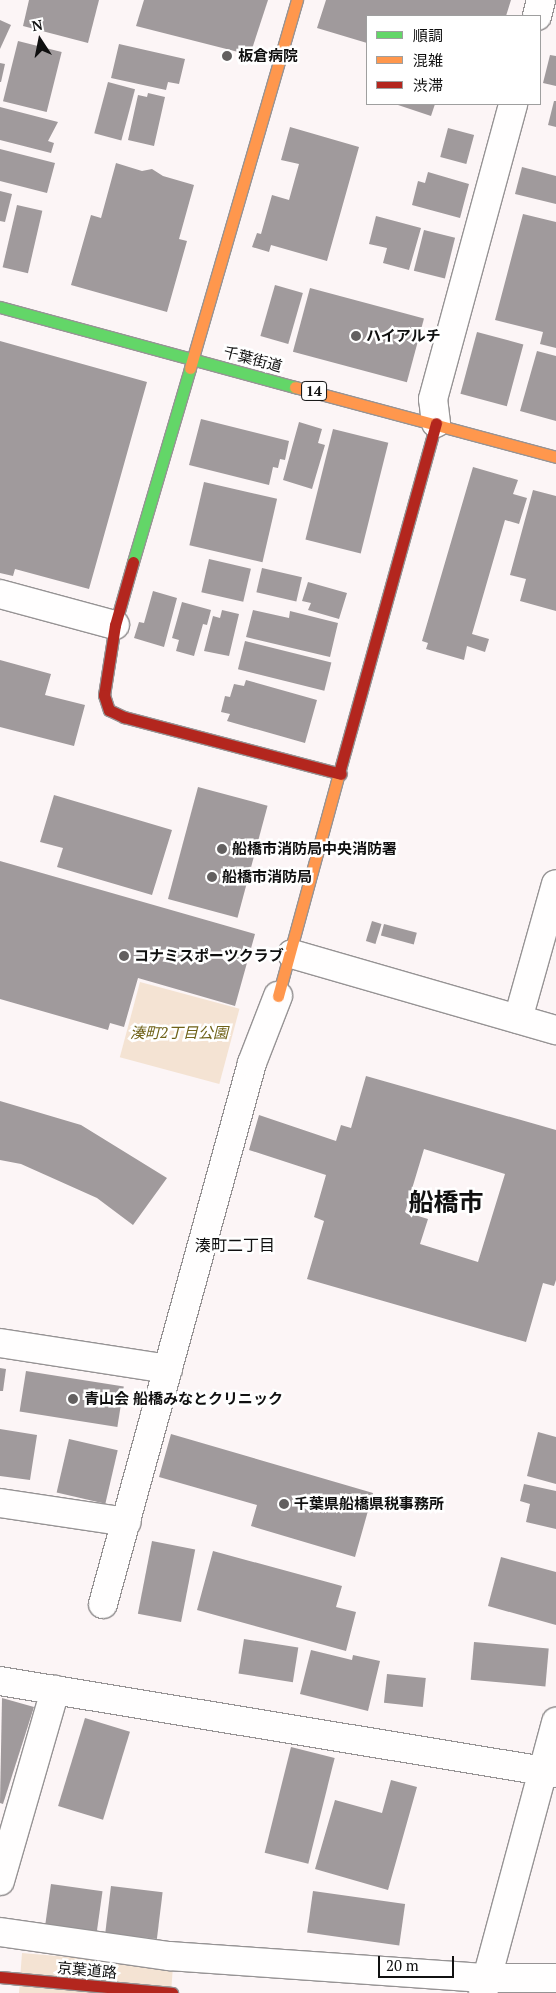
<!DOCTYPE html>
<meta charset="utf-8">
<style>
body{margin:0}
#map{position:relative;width:556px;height:1993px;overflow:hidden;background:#fcf5f6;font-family:"PT Serif","Noto Sans JP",serif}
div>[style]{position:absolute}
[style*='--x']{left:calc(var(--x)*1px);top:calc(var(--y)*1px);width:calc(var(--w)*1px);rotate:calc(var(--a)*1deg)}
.green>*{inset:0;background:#f4e3d3;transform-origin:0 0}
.building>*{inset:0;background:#a09a9c;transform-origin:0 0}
.roads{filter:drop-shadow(1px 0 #969394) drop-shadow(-1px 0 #969394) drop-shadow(0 1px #969394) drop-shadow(0 -1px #969394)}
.street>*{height:28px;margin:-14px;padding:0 14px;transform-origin:14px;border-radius:14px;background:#fffefe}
.fast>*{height:11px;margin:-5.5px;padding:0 5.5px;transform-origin:5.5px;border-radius:5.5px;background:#63d668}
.slow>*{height:11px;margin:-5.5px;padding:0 5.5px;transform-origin:5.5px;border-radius:5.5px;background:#ff974d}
.jam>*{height:11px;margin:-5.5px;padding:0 5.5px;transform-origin:5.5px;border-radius:5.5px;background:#b3261e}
.dots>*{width:14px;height:14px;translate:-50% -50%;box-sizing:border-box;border:2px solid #fff;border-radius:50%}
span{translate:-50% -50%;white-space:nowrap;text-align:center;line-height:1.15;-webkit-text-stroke:5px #fff;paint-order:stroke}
.shield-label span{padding:1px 4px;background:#fff;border:1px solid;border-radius:4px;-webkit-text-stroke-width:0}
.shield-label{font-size:14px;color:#101010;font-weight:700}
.poi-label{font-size:15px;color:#101010;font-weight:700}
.left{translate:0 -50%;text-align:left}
.street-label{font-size:15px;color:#101010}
.park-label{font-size:15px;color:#6f6218;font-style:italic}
.neighbourhood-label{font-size:16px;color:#101010}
.town-label{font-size:25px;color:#101010;font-weight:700}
.legend{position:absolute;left:366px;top:15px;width:175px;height:90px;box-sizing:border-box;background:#fff;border:1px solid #9f9f9f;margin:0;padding:6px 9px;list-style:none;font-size:15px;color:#101010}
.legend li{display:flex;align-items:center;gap:10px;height:25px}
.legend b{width:25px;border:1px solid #9f9f9f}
.north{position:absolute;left:15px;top:15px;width:50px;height:50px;-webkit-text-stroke:4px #fff;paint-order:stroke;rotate:349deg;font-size:14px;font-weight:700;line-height:20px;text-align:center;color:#101010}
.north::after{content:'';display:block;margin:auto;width:18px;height:22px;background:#101010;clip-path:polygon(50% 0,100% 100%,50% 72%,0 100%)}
.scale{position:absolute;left:378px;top:1956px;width:76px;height:22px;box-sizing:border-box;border:2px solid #101010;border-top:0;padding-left:6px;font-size:15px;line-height:18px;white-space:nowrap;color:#101010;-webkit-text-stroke:4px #fff;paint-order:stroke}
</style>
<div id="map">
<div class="green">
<i style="left:140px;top:982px;width:103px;height:78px;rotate:15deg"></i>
<i style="clip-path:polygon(22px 1953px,173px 1966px,171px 1993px,19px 1993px)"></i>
</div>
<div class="building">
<i style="clip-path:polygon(29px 0,99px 0,88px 43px,23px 26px)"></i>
<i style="clip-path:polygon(144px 0,268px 0,250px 55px,136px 26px)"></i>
<i style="clip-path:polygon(326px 0,511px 0,506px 16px,367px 16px,367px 43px,317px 28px)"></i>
<i style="clip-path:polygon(0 20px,11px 25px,0 49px)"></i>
<i style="left:18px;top:41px;width:45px;height:62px;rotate:14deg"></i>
<i style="clip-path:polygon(119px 44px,185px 59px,179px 84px,168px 82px,166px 90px,111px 78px)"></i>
<i style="clip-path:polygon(550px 55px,556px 56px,556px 86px,543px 83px)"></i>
<i style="clip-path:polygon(0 63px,5px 64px,1px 82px,0 82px)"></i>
<i style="left:108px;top:82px;width:28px;height:53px;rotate:15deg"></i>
<i style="clip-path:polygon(148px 93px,165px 97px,154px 146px,128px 140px,138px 95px,147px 97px)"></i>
<i style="clip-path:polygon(554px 101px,556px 101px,556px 127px,548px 125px)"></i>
<i style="clip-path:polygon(395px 104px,435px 104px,431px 116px)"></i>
<i style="clip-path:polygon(0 107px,58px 122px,48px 141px,54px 143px,51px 153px,0 140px)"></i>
<i style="clip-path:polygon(290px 127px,359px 147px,327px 261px,271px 245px,269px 252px,252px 247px,257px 233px,261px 234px,272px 195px,289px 200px,299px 164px,281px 160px)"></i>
<i style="left:448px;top:128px;width:27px;height:30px;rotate:15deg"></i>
<i style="clip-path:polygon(0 149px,55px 163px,47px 193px,0 181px)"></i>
<i style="clip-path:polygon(116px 163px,142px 171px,152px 169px,163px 176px,194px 185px,179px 239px,187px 241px,167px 312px,71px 285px,91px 215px,101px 218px)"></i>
<i style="clip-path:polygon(522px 167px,556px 176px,556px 204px,515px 194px)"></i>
<i style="clip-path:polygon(428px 172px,469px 184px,460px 218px,412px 205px,418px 181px,425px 183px)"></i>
<i style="clip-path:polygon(0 191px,12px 194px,5px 222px,0 221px)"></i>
<i style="left:17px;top:205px;width:26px;height:64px;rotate:13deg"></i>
<i style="clip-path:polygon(523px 214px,556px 222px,556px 348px,540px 344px,543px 332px,495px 320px)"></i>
<i style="clip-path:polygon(376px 216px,421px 228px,409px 270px,383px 263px,387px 248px,369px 244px)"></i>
<i style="left:424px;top:230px;width:32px;height:42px;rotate:14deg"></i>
<i style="left:275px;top:285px;width:29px;height:53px;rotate:16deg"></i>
<i style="left:310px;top:288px;width:118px;height:66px;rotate:15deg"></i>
<i style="left:477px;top:332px;width:48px;height:64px;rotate:15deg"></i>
<i style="clip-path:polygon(0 341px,147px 382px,89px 589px,15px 569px,13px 576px,0 573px)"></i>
<i style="clip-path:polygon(537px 351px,556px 356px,556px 421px,520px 411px)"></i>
<i style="clip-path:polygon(201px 419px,289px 441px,285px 460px,280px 459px,278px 468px,273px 467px,269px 485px,189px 465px)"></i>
<i style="clip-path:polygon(299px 422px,322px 429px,318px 443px,325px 445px,312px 489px,283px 480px)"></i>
<i style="left:333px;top:429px;width:57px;height:114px;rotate:14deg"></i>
<i style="clip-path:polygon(473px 467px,518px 480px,513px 494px,527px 498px,519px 524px,505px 520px,472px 634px,489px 639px,485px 652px,467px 646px,464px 660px,426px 649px,428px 643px,422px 641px)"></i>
<i style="left:204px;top:482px;width:75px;height:65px;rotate:13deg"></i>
<i style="clip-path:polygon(533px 490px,556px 496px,556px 611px,520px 601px,526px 579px,510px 575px)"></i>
<i style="left:209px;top:559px;width:43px;height:34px;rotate:13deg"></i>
<i style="left:262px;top:568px;width:41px;height:25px;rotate:13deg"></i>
<i style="clip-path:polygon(308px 582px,347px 593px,339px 619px,308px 610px,311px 603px,302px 601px)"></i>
<i style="clip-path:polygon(153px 591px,177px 598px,164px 647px,134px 638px,139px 622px,144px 623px)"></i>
<i style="clip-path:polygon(182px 602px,211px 610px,207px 625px,203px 624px,194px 656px,176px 651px,179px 640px,172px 638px)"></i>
<i style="clip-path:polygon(222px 610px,239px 614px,229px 656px,204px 651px,213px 616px,220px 618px)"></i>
<i style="clip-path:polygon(253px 610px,289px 618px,290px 611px,338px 623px,330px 657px,246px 637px)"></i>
<i style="left:245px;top:641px;width:89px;height:29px;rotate:14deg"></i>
<i style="clip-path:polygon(0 660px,51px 674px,45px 695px,85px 705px,74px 746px,0 727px)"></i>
<i style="clip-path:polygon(246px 680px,317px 700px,305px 743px,227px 721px,230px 714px,221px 712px,225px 696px,230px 697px,234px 684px,244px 686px)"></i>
<i style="left:198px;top:787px;width:72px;height:116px;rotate:15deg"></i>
<i style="clip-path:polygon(54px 795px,172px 830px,152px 895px,57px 867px,63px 848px,40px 842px)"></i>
<i style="clip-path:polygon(0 861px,255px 934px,235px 1006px,138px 978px,124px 1027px,110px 1023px,108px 1030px,0 999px)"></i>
<i style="left:372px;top:921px;width:10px;height:21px;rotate:17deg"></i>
<i style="left:384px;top:924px;width:34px;height:12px;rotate:15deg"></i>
<i style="clip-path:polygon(evenodd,366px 1076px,556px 1130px,556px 1280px,554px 1286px,543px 1283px,526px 1342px,307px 1279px,324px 1221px,314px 1217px,326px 1175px,249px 1150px,259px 1115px,336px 1141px,341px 1125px,351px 1128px,366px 1076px,424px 1149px,505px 1174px,478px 1262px,420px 1244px,428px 1219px,405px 1212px,424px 1149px)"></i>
<i style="clip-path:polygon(0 1101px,81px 1125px,167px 1178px,133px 1225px,97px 1198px,21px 1164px,0 1160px)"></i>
<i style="clip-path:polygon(0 1368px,6px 1369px,3px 1391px,0 1391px)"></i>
<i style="left:26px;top:1371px;width:99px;height:41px;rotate:9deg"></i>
<i style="clip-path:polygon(0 1429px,37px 1435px,30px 1480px,0 1476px)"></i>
<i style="clip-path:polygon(538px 1432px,556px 1437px,556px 1484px,527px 1476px)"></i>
<i style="clip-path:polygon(171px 1434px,373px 1493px,355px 1557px,251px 1526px,257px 1505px,159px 1477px)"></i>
<i style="left:69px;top:1439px;width:50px;height:55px;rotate:13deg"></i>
<i style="clip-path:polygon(524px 1484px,556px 1491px,556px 1529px,526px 1522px,530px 1504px,520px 1501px)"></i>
<i style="left:152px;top:1541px;width:44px;height:74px;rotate:11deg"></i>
<i style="clip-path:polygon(213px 1551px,342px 1586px,336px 1607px,356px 1612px,346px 1651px,197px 1610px)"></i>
<i style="clip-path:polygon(501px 1557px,556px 1572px,556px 1625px,488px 1606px)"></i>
<i style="left:244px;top:1639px;width:55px;height:35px;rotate:9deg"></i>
<i style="left:474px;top:1642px;width:75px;height:38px;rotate:5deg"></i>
<i style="clip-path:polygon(311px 1650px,352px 1660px,353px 1655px,380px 1661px,368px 1711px,300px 1694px)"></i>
<i style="left:387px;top:1674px;width:39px;height:29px;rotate:6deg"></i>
<i style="clip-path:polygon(2px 1698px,34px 1707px,3px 1804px,0 1803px)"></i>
<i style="left:85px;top:1718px;width:47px;height:92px;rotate:17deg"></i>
<i style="left:291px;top:1747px;width:45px;height:109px;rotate:14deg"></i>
<i style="clip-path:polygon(391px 1780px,417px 1787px,388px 1890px,315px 1869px,335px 1800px,382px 1813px)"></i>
<i style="left:51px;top:1884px;width:52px;height:47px;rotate:8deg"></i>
<i style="left:111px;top:1886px;width:52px;height:47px;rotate:7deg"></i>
<i style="left:313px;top:1891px;width:93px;height:42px;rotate:8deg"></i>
</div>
<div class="roads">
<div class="street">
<i style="--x:537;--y:16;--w:16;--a:-76"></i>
<i style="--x:436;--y:423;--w:24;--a:-97"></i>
<i style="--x:433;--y:399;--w:306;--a:-74.8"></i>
<i style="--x:0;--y:594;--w:119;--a:15.1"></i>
<i style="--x:292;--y:954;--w:275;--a:16.1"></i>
<i style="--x:518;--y:1019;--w:140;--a:-74.3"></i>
<i style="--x:0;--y:1343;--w:170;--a:8.8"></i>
<i style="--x:0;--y:1503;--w:128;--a:8.5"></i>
<i style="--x:103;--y:1604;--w:561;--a:-74.6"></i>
<i style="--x:252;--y:1063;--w:72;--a:-68.8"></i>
<i style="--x:0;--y:1681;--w:564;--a:9.4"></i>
<i style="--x:0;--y:1881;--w:199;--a:-73.9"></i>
<i style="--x:0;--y:1932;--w:171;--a:8.1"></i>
<i style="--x:169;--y:1956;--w:319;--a:4"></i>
<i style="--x:487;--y:1978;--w:69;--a:0"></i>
<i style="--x:483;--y:1993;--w:281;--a:-74.9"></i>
</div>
<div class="fast">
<i style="--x:0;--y:307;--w:306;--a:15.2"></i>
<i style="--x:133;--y:562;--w:202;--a:-73.6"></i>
</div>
<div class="slow">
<i style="--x:190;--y:368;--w:383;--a:-73.8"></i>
<i style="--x:295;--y:387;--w:270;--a:15"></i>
<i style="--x:278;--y:996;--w:231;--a:-74.7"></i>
</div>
<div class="jam">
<i style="--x:133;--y:562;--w:66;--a:105.9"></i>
<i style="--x:115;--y:625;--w:71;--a:98.9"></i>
<i style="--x:104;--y:695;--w:16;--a:72"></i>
<i style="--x:109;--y:710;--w:17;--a:25"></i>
<i style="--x:124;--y:717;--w:224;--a:14.7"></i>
<i style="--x:339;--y:773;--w:363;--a:-74.5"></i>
<i style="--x:0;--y:1977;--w:173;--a:5.3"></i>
</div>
</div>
<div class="dots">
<i style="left:227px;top:56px;background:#636060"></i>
<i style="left:356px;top:336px;background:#636060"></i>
<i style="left:222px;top:849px;background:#636060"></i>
<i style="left:212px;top:877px;background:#636060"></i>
<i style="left:124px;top:956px;background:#636060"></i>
<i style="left:73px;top:1399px;background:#636060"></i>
<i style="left:284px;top:1504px;background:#636060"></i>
</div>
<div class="shield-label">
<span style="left:314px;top:391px">14</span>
</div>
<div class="poi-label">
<span class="left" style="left:238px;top:56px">板倉病院</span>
<span class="left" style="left:366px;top:336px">ハイアルチ</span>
<span class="left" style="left:232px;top:849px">船橋市消防局中央消防署</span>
<span class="left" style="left:222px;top:877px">船橋市消防局</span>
<span class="left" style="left:134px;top:956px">コナミスポーツクラブ</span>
<span class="left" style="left:84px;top:1399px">青山会 船橋みなとクリニック</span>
<span class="left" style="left:294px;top:1504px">千葉県船橋県税事務所</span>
</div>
<div class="street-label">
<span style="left:253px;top:359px;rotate:15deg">千葉街道</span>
<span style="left:87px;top:1970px;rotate:5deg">京葉道路</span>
</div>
<div class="park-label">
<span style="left:179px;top:1033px">湊町2丁目公園</span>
</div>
<div class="neighbourhood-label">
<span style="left:235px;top:1245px">湊町二丁目</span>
</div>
<div class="town-label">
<span style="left:446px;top:1202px">船橋市</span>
</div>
<ul class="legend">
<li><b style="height:6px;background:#63d668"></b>順調</li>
<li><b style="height:6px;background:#ff974d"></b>混雑</li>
<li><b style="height:6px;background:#b3261e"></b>渋滞</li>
</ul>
<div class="north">N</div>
<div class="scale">20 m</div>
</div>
